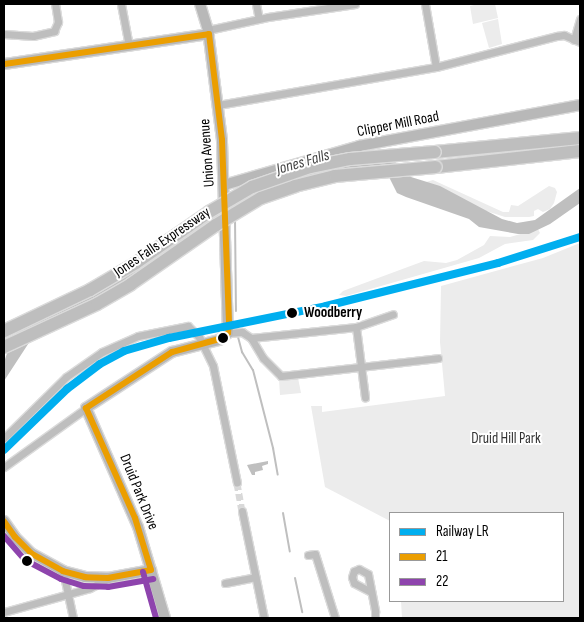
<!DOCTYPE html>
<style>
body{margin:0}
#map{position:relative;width:584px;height:622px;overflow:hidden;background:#fff;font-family:"Sofia Sans Condensed",sans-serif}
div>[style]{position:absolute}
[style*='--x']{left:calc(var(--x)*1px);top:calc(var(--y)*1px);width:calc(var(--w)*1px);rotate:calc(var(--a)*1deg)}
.green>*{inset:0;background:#ececec}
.water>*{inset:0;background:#bfbfbf}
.stream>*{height:2px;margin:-1px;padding:0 1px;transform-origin:1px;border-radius:1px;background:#bfbfbf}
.street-tunnel>*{height:7px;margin-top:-3.5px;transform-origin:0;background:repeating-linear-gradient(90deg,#d9d9d9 0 7px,transparent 0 10.5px)}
.roads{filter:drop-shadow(1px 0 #dbdbdb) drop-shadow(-1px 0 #dbdbdb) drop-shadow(0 1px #dbdbdb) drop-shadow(0 -1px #dbdbdb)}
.street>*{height:7px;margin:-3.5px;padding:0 3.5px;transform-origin:3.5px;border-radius:3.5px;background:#bebebe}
.secondary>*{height:10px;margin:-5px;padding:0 5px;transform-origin:5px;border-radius:5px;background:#b8b8b8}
.highway>*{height:12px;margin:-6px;padding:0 6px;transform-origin:6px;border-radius:6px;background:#bebebe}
.bridges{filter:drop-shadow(1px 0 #dbdbdb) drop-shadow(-1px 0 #dbdbdb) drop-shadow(0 1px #dbdbdb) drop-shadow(0 -1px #dbdbdb)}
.highway-bridge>*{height:12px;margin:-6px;padding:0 6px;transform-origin:6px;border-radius:6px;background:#bebebe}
.bus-1>*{height:6px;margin:-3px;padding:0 3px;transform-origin:3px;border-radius:3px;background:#eb9e00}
.bus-2>*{height:6px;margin:-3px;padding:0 3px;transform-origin:3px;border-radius:3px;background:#8e44ad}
.rail-1>*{height:8px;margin:-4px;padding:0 4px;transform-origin:4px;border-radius:4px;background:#00aeef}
.dots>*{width:14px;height:14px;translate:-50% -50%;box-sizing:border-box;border:2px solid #fff;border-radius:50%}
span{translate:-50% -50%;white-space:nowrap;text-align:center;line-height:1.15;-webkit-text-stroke:4px #fff;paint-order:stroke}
.street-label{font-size:15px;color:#000}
.stop-label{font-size:15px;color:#000;font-weight:700}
.left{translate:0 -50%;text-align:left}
.park-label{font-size:15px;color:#333}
.water-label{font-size:16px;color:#444;font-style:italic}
.frame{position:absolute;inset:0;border:5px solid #000;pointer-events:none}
.legend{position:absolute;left:389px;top:512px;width:175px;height:90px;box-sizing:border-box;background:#fff;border:1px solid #999;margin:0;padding:6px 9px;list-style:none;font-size:15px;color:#000}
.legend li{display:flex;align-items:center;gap:10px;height:25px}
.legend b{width:25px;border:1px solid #999}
</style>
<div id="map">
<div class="green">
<i style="clip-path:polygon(478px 4px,495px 4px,498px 18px,473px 24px,470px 6px)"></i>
<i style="clip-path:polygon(498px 19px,502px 44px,489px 48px,482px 23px)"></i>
<i style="clip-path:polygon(433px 180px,503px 212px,509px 212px,511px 205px,518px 206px,549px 186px,555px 188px,557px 192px,554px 203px,550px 209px,543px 212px,538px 209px,534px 211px,534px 216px,529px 217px,505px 217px,477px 208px,426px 182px)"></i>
<i style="clip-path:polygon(538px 229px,540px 233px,533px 240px,505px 244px,479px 258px,346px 296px,339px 295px,343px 291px,424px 261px,446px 263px,457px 260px,484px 245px,490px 236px,510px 237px)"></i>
<i style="clip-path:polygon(580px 243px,580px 618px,402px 618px,401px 601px,563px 601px,563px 513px,390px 513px,390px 521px,325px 487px,311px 406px,322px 406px,322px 412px,445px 396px,440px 342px,441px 286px,543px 258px)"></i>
<i style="clip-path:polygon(298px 378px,301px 393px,280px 395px,279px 379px)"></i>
</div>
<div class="water">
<i style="clip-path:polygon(393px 160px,411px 177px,440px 186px,502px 219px,517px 223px,535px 220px,580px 188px,580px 203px,550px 224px,529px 234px,518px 234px,479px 227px,469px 219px,406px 197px,397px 193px,389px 177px,363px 175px,267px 197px,32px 338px,4px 381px,4px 362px,12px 339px,21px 327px,253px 191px,328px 165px)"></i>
<i style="clip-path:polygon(268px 461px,268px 464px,262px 466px,263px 470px,255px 472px,255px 475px,252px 475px,247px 465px)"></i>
</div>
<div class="stream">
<i style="--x:235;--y:219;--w:92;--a:89.4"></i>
<i style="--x:238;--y:337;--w:16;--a:75"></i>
<i style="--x:242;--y:352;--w:21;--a:59"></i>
<i style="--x:253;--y:370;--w:81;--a:75.6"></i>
<i style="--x:273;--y:448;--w:27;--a:80"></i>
<i style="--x:283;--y:513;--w:39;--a:80"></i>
<i style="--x:295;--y:578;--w:35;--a:78"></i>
</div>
<div class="street-tunnel">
<i style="--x:237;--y:483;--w:28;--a:80"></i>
</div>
<div class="roads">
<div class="street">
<i style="--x:121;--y:4;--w:43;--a:79.2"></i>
<i style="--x:256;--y:4;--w:15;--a:79"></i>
<i style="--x:425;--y:4;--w:64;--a:80.1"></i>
<i style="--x:208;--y:30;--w:61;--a:-12.2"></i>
<i style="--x:268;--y:17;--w:88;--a:-8.5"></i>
<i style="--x:4;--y:34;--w:29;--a:4"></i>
<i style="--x:33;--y:36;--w:22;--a:-13"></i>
<i style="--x:54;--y:31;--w:10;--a:-66"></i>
<i style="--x:58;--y:22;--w:18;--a:-99"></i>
<i style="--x:574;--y:40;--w:22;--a:-74"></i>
<i style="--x:218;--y:105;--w:221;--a:-9.9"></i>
<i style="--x:436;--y:67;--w:125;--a:-14.4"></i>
<i style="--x:557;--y:36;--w:7;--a:-8"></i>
<i style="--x:564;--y:35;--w:17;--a:24"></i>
<i style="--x:356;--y:327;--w:71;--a:82.7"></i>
<i style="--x:228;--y:333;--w:14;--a:-4"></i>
<i style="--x:242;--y:332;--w:11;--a:34"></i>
<i style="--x:251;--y:338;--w:23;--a:59"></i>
<i style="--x:263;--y:358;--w:25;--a:45"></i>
<i style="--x:281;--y:376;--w:158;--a:-6.5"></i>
<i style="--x:251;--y:338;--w:106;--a:-6"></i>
<i style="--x:356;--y:327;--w:39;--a:-19"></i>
<i style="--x:4;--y:438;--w:87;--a:-44.5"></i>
<i style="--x:66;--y:377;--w:44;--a:-34.8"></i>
<i style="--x:102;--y:352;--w:39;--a:-24"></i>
<i style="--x:138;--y:336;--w:51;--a:-11.3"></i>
<i style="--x:188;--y:326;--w:16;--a:45"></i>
<i style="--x:199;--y:337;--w:32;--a:64"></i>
<i style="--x:213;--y:366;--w:119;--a:78.4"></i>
<i style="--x:4;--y:467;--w:101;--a:-35.7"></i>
<i style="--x:242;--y:511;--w:109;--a:78.4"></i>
<i style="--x:308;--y:555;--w:7;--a:-8"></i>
<i style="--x:315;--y:554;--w:67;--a:72.6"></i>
<i style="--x:63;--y:571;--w:48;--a:78"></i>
<i style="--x:225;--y:583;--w:31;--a:-11"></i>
<i style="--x:371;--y:592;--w:19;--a:-152"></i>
<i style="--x:354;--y:583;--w:6;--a:-108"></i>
<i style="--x:352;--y:577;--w:6;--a:-72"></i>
<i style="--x:354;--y:571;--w:5;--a:-22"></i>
<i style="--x:359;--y:569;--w:10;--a:29"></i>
<i style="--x:368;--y:574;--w:38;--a:79"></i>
<i style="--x:375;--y:611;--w:7;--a:90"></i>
<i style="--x:4;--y:612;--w:89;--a:-15.6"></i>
<i style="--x:90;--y:588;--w:20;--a:-27"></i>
</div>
<div class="secondary">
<i style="--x:4;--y:64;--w:207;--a:-8.3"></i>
<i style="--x:224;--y:185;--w:141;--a:-16.1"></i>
<i style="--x:359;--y:146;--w:225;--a:-10.5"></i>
<i style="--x:4;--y:521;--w:19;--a:55"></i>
<i style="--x:15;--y:537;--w:23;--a:45"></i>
<i style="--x:31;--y:553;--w:37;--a:29"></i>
<i style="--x:63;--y:571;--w:23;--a:15"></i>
<i style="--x:85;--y:577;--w:23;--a:2"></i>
<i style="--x:108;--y:578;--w:44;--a:-10.5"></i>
<i style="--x:165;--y:618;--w:95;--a:-106.5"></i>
<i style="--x:138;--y:527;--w:130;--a:-113.6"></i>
<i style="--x:86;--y:408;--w:103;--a:-33.1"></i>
<i style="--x:172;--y:352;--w:49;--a:-14.3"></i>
<i style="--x:219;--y:340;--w:11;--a:-38"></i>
<i style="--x:228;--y:333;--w:193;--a:-91.8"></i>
<i style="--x:222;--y:140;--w:111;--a:-97.3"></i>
<i style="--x:208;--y:30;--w:27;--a:-107"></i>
</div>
<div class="highway">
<i style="--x:435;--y:152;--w:146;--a:-5.5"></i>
<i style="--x:436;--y:167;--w:145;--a:-6.3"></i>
<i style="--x:4;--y:331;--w:95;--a:-25.5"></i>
<i style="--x:90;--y:290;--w:53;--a:-30.4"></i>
<i style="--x:136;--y:263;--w:89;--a:-34.9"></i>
</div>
</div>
<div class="bridges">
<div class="highway-bridge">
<i style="--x:209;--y:212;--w:50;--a:-30.2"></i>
<i style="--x:252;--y:187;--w:61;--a:-19"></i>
<i style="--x:310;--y:167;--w:41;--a:-11.3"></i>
<i style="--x:350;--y:159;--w:85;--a:-4.7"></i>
<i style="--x:4;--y:347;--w:102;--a:-24.8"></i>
<i style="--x:97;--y:304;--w:39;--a:-30"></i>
<i style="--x:131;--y:284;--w:103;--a:-34.8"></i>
<i style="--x:216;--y:225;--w:52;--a:-31"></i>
<i style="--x:261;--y:198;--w:36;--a:-19"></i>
<i style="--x:295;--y:186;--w:41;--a:-14"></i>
<i style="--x:335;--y:176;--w:101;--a:-5.1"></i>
</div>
</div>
<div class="bus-1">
<i style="--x:4;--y:64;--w:207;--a:-8.3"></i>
<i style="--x:209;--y:34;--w:107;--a:83"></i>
<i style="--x:222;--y:140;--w:182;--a:87.8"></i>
<i style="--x:229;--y:322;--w:11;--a:95"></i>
<i style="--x:228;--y:333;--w:7;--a:135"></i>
<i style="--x:223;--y:338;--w:53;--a:164.6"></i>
<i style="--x:172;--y:352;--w:103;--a:146.9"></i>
<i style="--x:86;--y:408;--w:120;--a:66"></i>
<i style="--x:135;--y:518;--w:54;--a:72.9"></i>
<i style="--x:151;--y:570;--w:44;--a:169.5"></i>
<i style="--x:108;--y:578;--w:23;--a:-178"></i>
<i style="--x:85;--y:577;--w:23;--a:-165"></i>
<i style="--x:63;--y:571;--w:37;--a:-151"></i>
<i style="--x:31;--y:553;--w:23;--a:-135"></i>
<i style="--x:15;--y:537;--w:19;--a:-125"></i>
</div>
<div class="bus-2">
<i style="--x:4;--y:536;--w:32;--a:49"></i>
<i style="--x:25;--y:560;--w:41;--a:27.8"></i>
<i style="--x:61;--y:579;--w:24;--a:17"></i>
<i style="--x:84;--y:586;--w:24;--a:2"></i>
<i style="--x:108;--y:587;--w:46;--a:-10.1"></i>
<i style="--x:143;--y:572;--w:48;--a:74.2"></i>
</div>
<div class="rail-1">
<i style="--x:4;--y:450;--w:88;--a:-44.1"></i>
<i style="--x:67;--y:389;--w:41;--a:-37.1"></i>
<i style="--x:100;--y:364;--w:27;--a:-28"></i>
<i style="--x:124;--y:351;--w:47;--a:-16.1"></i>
<i style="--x:169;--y:338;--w:160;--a:-11.5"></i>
<i style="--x:326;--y:306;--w:177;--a:-14"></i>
<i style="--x:498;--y:263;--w:86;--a:-17.6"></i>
</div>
<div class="dots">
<i style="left:292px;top:313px;background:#000"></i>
<i style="left:223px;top:338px;background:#000"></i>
<i style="left:27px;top:561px;background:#000"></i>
</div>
<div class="street-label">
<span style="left:398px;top:124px;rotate:-11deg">Clipper Mill Road</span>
<span style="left:207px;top:153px;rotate:-94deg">Union Avenue</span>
<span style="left:162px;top:242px;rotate:-34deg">Jones Falls Expressway</span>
<span style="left:139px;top:492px;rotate:68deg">Druid Park Drive</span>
</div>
<div class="stop-label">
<span class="left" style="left:304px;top:313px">Woodberry</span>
</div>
<div class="park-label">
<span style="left:506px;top:439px">Druid Hill Park</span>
</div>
<div class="water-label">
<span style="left:303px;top:163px;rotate:-16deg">Jones Falls</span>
</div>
<div class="frame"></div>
<ul class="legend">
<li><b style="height:6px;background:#00aeef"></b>Railway LR</li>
<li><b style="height:6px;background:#eb9e00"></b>21</li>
<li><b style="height:6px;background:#8e44ad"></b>22</li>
</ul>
</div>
